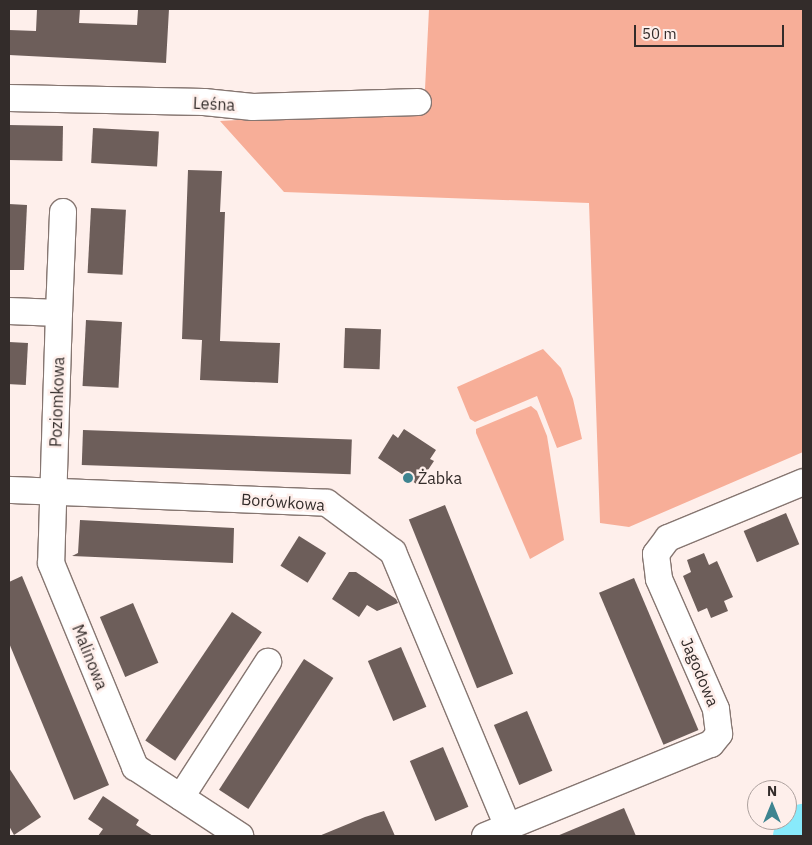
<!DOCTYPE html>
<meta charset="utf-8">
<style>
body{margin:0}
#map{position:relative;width:812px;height:845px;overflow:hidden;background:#feefeb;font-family:"IBM Plex Sans",sans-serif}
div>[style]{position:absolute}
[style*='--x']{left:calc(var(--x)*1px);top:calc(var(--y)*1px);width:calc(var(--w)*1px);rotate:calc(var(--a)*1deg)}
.green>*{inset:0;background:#f7ae98}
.river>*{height:36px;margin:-18px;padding:0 18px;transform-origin:18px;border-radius:18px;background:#88eafb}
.building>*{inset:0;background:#6d5e5a;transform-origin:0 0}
.roads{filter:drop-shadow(1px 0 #867671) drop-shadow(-1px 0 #867671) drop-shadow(0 1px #867671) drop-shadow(0 -1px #867671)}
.minor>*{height:26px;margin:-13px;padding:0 13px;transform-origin:13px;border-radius:13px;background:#fff}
.dots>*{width:14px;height:14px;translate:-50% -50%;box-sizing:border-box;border:2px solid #feefeb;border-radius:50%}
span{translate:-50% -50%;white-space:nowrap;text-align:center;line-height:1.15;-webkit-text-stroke:5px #feefeb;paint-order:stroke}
.street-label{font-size:16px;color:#332c2a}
.poi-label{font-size:16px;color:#332c2a}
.left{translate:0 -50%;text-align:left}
.frame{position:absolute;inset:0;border:10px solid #332c2a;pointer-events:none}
.north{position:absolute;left:747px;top:780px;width:50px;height:50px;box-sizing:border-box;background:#feefeb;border:1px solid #ada19e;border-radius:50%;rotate:0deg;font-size:14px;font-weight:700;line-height:20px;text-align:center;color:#332c2a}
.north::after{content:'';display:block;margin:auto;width:18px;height:22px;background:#3e8490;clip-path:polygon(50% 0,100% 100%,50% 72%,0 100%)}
.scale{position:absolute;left:634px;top:25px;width:150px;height:22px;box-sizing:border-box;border:2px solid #332c2a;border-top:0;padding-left:6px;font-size:15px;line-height:18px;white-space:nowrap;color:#332c2a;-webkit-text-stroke:4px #feefeb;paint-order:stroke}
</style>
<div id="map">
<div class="green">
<i style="clip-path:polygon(429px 9px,803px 9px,803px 452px,629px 527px,600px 523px,589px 203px,284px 192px,220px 121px,424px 109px)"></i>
<i style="clip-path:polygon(543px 349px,561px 368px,573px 399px,582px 439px,557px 448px,537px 396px,475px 422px,470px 419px,457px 387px)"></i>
<i style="clip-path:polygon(531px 406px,537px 411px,547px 436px,564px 540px,530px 559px,476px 433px,476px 429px)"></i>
</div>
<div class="river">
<i style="--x:791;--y:836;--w:8;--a:-76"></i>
<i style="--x:793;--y:828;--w:12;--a:-31"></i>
</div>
<div class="building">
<i style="clip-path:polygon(37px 9px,80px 9px,79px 23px,137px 25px,138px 10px,169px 9px,166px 63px,9px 55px,9px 30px,36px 31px)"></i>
<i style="left:9px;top:125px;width:54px;height:35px;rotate:1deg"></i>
<i style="left:93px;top:128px;width:66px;height:35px;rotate:3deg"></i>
<i style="clip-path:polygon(188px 170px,222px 171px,220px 212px,225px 212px,220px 341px,280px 343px,278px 383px,200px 380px,202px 340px,182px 339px)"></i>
<i style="clip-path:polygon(9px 204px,27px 205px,24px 270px,9px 270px)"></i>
<i style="left:91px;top:208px;width:35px;height:65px;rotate:3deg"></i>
<i style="left:86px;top:320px;width:36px;height:66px;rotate:3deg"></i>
<i style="left:345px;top:328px;width:36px;height:40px;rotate:2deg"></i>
<i style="left:9px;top:342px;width:19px;height:42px;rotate:3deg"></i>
<i style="clip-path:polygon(404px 429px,436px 450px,430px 459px,434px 461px,418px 485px,378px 458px,393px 434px,398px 438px)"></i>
<i style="left:83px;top:430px;width:269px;height:35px;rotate:2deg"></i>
<i style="left:445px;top:505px;width:182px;height:39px;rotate:68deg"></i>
<i style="left:786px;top:513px;width:34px;height:46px;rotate:67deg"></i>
<i style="clip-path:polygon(80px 520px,234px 528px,233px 563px,72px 556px,78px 553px)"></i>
<i style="left:299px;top:536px;width:32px;height:35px;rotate:32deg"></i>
<i style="clip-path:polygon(704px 553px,709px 565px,717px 561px,733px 597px,724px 601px,728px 611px,711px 618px,707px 608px,698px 612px,683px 576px,691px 572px,687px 560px)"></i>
<i style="clip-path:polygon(349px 572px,356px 572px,396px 599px,398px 603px,377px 611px,367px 605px,359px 617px,332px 599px)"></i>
<i style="clip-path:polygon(22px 576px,109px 785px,74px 800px,9px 643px,9px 582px)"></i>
<i style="left:634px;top:578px;width:165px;height:38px;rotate:67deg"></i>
<i style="left:133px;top:603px;width:65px;height:36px;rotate:67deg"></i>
<i style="left:232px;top:612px;width:36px;height:155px;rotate:34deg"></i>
<i style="left:401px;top:647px;width:65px;height:36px;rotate:67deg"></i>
<i style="left:304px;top:659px;width:35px;height:156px;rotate:33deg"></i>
<i style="left:527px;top:711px;width:65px;height:36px;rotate:67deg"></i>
<i style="left:443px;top:747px;width:65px;height:36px;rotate:67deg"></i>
<i style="clip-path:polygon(9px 768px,41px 817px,14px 835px,9px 826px)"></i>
<i style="clip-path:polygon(103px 796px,139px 820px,136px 825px,153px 836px,98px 836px,103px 829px,88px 819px)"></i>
<i style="clip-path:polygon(624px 808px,636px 836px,557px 836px)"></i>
<i style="clip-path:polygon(384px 811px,395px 836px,319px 836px,365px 817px)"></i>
</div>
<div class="roads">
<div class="minor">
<i style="--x:9;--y:98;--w:195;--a:1.2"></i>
<i style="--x:204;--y:102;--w:49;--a:5.8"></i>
<i style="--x:253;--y:107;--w:165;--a:-1.7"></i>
<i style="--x:9;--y:311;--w:50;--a:2.3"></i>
<i style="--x:59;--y:313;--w:101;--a:-87.7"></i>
<i style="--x:59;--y:313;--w:250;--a:91.8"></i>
<i style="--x:51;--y:563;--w:221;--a:67.6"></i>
<i style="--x:135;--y:767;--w:126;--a:33.3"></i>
<i style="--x:9;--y:490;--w:318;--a:2.3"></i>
<i style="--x:327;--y:503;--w:82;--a:36.6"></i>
<i style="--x:393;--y:552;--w:298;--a:67.3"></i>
<i style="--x:181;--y:797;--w:161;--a:-57.2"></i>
<i style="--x:485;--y:836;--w:244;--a:-22.2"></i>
<i style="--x:711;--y:744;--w:13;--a:-51"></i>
<i style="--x:719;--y:734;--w:25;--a:-97"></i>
<i style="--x:716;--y:709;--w:142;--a:-113.7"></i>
<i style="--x:659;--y:579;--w:25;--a:-97"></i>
<i style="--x:656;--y:554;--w:20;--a:-53"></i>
<i style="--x:668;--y:538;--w:146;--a:-22.5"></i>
</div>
</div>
<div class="dots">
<i style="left:408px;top:478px;background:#3e8490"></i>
</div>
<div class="street-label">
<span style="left:214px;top:104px;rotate:3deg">Leśna</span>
<span style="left:57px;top:402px;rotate:-88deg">Poziomkowa</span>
<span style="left:283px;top:502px;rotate:4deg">Borówkowa</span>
<span style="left:90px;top:657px;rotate:68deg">Malinowa</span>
<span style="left:700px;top:672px;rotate:67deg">Jagodowa</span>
</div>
<div class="poi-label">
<span class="left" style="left:418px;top:478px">Żabka</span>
</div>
<div class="frame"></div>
<div class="north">N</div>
<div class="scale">50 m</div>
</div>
